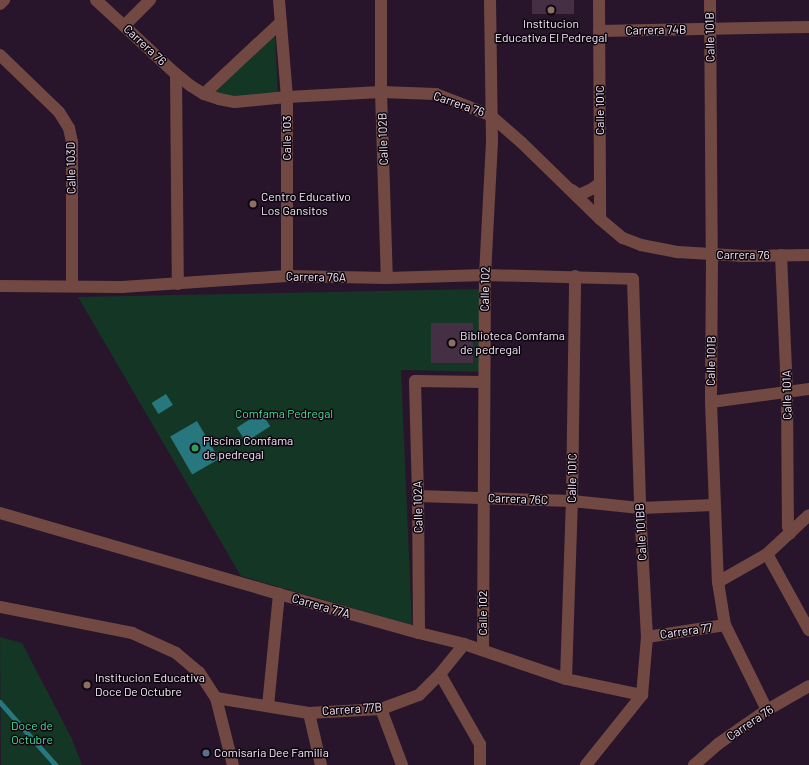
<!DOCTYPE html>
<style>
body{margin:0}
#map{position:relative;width:809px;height:765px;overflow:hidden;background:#28152b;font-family:Barlow,sans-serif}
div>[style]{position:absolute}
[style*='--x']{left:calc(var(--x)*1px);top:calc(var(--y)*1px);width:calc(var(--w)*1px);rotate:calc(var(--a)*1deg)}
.green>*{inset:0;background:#143625}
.water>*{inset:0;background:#26777e;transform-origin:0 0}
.stream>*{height:4.5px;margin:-2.25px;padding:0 2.25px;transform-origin:2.25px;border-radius:2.25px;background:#26777e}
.building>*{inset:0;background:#452f45;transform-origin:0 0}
.minor>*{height:12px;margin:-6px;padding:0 6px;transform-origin:6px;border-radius:6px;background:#714942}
.dots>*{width:11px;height:11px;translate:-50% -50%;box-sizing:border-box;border:2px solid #0c050e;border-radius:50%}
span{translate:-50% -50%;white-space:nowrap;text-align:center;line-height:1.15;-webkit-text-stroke:3px #0c050e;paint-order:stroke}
.poi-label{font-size:12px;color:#f5e8f7}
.left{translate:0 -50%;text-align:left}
.street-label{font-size:12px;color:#f5e8f7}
.park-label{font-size:12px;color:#4bde9b}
</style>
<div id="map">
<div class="green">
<i style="clip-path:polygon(275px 33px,278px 98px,252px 102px,211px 92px)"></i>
<i style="clip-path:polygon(483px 289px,486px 372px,401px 370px,412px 625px,241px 576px,78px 297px)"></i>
<i style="clip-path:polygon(0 637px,22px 643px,72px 739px,82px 765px,1px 765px)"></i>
</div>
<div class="water">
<i style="left:166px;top:394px;width:13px;height:17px;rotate:58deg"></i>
<i style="left:261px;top:412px;width:17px;height:29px;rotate:57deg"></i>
<i style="left:197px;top:421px;width:44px;height:31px;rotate:60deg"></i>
</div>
<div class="stream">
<i style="--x:0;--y:702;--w:84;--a:48.4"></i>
</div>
<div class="building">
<i style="left:532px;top:0;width:42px;height:14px"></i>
<i style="left:431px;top:323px;width:42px;height:40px"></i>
</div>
<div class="minor">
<i style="--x:96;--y:0;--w:109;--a:42.8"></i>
<i style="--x:176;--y:74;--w:19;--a:39"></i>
<i style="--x:191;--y:86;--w:15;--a:32"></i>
<i style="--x:204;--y:94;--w:16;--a:18"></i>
<i style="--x:219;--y:99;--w:16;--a:11"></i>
<i style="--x:235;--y:102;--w:52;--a:-5.5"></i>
<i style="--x:287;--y:97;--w:94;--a:-3"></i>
<i style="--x:381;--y:92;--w:55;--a:2.1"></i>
<i style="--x:436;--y:94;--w:58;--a:21.3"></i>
<i style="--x:490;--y:115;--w:41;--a:41.1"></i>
<i style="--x:521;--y:142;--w:110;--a:44.3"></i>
<i style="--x:600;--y:219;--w:30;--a:40"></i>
<i style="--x:623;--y:238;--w:19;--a:21"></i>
<i style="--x:641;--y:245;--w:38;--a:11"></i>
<i style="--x:678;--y:252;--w:65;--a:3.5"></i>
<i style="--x:743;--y:256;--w:66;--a:-0.9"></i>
<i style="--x:279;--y:0;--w:97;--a:85.3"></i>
<i style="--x:287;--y:97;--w:179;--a:90"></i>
<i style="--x:381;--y:0;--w:92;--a:90"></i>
<i style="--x:381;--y:92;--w:186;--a:88.2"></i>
<i style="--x:599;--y:0;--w:219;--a:89.7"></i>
<i style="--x:710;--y:0;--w:255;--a:89.6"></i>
<i style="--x:712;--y:255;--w:147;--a:90.4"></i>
<i style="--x:711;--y:402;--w:180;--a:87.8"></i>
<i style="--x:718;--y:582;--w:44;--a:80.8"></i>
<i style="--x:725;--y:625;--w:95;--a:63.7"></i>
<i style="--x:0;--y:4;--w:6;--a:-45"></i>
<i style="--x:124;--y:26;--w:37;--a:-45"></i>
<i style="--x:599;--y:31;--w:210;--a:-1.1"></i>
<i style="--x:0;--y:55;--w:82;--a:44"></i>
<i style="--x:59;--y:112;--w:19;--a:58"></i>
<i style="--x:69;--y:128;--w:14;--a:78"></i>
<i style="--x:72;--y:142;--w:144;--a:90"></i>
<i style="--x:176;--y:74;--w:210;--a:89.5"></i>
<i style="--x:204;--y:94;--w:105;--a:-43.1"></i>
<i style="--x:572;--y:190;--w:9;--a:36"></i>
<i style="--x:579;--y:195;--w:14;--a:-25"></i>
<i style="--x:592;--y:189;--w:10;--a:-37"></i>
<i style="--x:781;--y:255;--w:138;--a:87.5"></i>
<i style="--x:787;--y:393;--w:133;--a:89.6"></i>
<i style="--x:788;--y:526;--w:8;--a:76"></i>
<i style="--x:0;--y:286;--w:122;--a:0.5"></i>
<i style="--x:122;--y:287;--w:165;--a:-3.8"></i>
<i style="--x:287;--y:276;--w:100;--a:1.1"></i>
<i style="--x:387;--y:278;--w:98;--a:-1.8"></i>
<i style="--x:485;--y:275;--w:148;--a:1.5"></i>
<i style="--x:633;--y:279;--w:229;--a:88.2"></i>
<i style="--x:640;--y:508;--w:129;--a:86.9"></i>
<i style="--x:647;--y:637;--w:58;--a:94.9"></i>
<i style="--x:642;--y:695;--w:90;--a:128.7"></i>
<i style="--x:711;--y:402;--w:99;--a:-7.6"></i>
<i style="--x:418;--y:496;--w:154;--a:1.9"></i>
<i style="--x:572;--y:501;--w:68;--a:5.9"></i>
<i style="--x:640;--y:508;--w:74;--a:-2.3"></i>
<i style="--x:0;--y:513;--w:291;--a:16.2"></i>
<i style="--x:279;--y:594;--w:145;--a:15.6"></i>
<i style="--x:419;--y:633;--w:46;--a:13.7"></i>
<i style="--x:464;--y:644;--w:108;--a:18.9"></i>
<i style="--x:566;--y:679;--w:78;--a:11.9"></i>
<i style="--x:767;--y:554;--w:87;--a:61.1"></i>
<i style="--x:718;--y:582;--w:56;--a:-29.7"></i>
<i style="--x:767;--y:554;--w:57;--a:-42.9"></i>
<i style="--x:0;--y:607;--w:135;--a:11.1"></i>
<i style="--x:132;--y:633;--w:48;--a:24.4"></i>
<i style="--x:176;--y:653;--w:30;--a:40"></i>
<i style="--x:199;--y:672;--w:31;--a:57"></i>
<i style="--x:216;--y:698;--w:69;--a:75.8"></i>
<i style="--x:419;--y:633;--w:137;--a:-90.4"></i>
<i style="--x:418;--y:496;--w:115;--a:-91.5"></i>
<i style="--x:415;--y:381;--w:69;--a:0.8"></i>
<i style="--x:647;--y:637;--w:79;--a:-8.7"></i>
<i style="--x:483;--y:650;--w:375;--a:-89.7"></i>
<i style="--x:485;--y:275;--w:133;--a:-87"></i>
<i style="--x:492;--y:142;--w:142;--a:-90.8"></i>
<i style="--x:440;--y:674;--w:81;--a:60.3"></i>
<i style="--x:480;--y:744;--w:21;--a:90"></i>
<i style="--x:566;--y:679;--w:178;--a:-88.1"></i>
<i style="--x:572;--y:501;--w:225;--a:-89.2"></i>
<i style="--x:216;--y:698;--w:94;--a:9.2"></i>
<i style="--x:309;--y:713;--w:72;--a:-3.2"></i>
<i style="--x:381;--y:709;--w:40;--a:-20.2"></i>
<i style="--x:419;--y:695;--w:30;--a:-45"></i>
<i style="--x:440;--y:674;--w:38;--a:-51"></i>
<i style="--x:268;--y:706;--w:113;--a:-84.4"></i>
<i style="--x:381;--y:709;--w:60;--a:69.4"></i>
<i style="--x:309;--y:713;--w:53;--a:77"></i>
<i style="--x:694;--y:765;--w:32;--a:-41"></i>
<i style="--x:718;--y:744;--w:60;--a:-34.8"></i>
<i style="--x:767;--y:710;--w:48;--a:-29.7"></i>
</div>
<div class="dots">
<i style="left:551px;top:10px;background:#8d6e63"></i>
<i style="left:253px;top:204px;background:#8d6e63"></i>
<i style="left:452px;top:343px;background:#8d6e63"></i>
<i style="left:195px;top:448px;background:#2e9e5b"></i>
<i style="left:87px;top:685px;background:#8d6e63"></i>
<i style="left:206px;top:753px;background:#5c6f8a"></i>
</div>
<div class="poi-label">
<span style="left:551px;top:31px">Institucion<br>Educativa El Pedregal</span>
<span class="left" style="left:261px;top:204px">Centro Educativo<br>Los Gansitos</span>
<span class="left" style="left:460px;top:343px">Biblioteca Comfama<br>de pedregal</span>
<span class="left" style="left:203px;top:448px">Piscina Comfama<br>de pedregal</span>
<span class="left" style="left:95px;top:685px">Institucion Educativa<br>Doce De Octubre</span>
<span class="left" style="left:214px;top:753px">Comisaria Dee Familia</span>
</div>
<div class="street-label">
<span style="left:656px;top:30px;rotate:-1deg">Carrera 74B</span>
<span style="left:710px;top:37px;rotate:-91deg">Calle 101B</span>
<span style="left:145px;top:45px;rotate:43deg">Carrera 76</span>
<span style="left:459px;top:104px;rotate:19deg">Carrera 76</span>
<span style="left:600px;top:110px;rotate:-90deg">Calle 101C</span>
<span style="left:287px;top:138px;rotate:-90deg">Calle 103</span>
<span style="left:383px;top:139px;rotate:-92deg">Calle 102B</span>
<span style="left:71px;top:168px;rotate:-91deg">Calle 103D</span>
<span style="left:743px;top:255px">Carrera 76</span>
<span style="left:316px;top:277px;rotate:1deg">Carrera 76A</span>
<span style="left:485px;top:289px;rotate:-89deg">Calle 102</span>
<span style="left:711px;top:361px;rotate:-89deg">Calle 101B</span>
<span style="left:787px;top:395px;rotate:-91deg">Calle 101A</span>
<span style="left:572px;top:478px;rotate:-89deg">Calle 101C</span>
<span style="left:518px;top:499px;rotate:2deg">Carrera 76C</span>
<span style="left:418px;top:507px;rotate:-91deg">Calle 102A</span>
<span style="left:641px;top:532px;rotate:-93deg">Calle 101BB</span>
<span style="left:321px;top:606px;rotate:16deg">Carrera 77A</span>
<span style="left:483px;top:613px;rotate:-90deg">Calle 102</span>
<span style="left:686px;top:631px;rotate:-8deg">Carrera 77</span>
<span style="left:352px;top:709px;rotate:-4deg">Carrera 77B</span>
<span style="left:750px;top:723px;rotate:-34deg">Carrera 76</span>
</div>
<div class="park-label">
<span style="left:284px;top:414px">Comfama Pedregal</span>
<span style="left:32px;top:733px">Doce de<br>Octubre</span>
</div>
</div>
